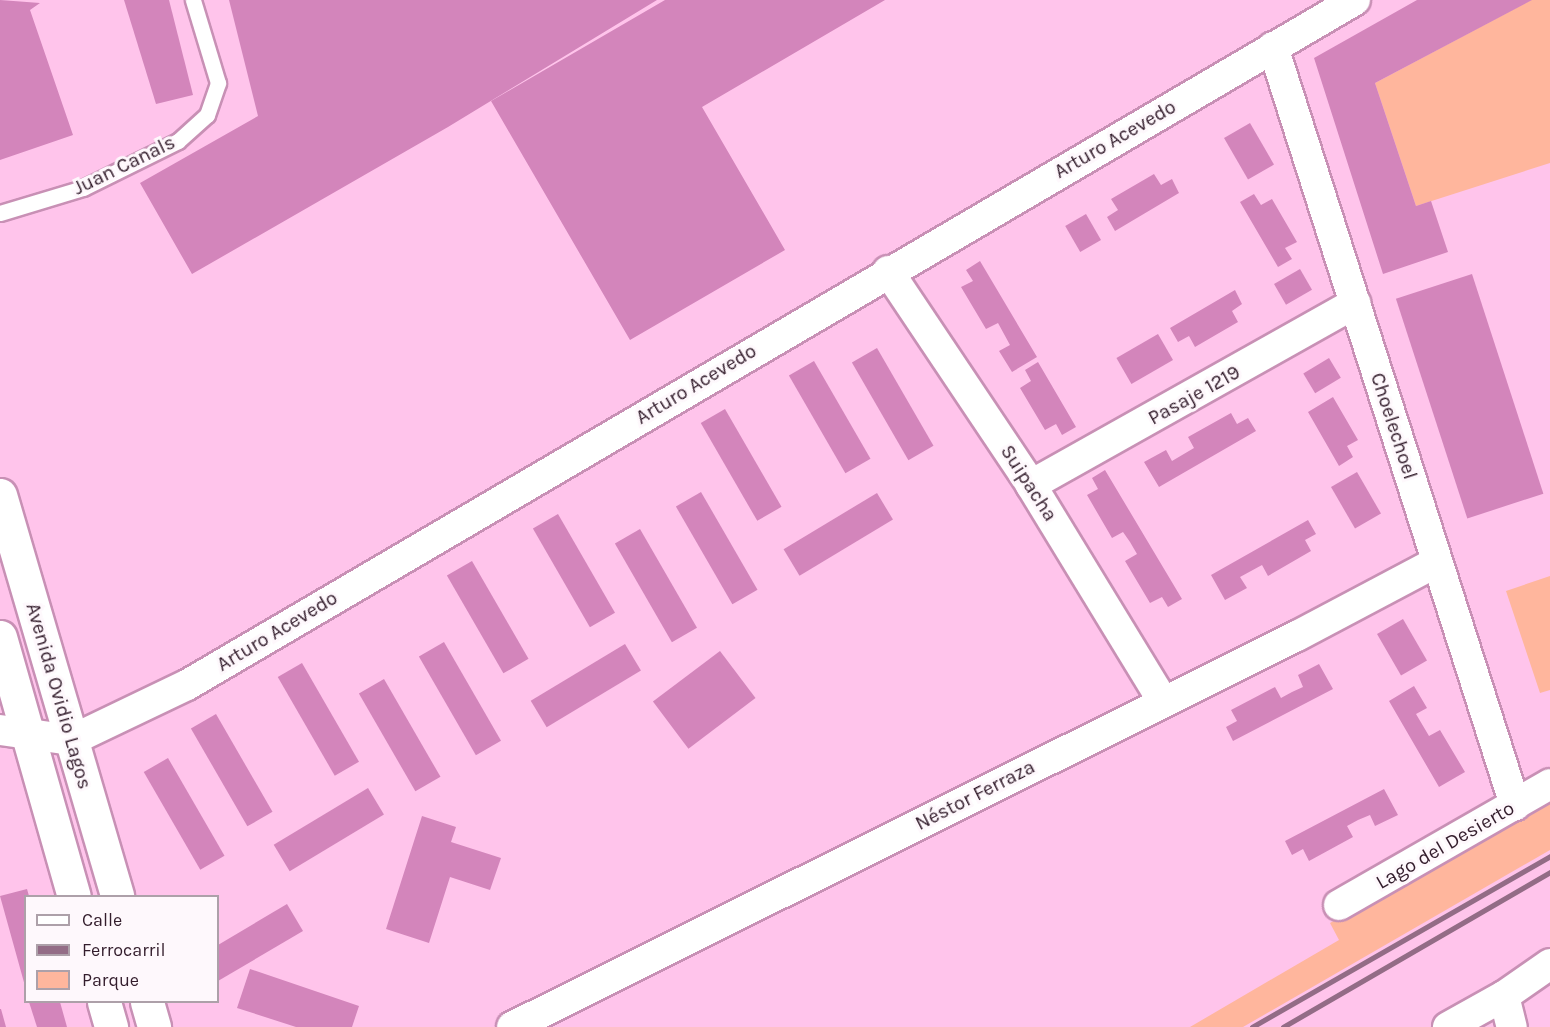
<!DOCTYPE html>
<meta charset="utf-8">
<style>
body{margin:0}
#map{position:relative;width:1550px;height:1027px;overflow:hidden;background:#ffc4eb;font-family:Karla,sans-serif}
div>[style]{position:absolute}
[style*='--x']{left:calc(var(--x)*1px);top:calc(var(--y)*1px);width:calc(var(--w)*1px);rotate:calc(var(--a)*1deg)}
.green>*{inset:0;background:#ffb69d}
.building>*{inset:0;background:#d385bb;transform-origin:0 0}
.roads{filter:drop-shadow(2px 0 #c890b5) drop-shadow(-2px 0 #c890b5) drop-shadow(0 2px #c890b5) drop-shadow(0 -2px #c890b5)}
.lane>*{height:15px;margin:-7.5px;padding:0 7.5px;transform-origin:7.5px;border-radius:7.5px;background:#fff}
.street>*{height:30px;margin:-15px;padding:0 15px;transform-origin:15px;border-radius:15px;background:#fff}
.secondary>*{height:33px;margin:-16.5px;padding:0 16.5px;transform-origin:16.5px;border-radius:16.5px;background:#fff}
.rail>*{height:4.5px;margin:-2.25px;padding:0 2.25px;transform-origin:2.25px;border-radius:2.25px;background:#936c86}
span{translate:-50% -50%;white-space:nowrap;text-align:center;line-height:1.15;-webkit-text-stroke:6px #fef8fc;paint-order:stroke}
.street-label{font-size:20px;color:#331d2c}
.legend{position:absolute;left:24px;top:895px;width:195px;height:108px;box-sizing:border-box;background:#fef8fc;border:2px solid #ada0a9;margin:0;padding:8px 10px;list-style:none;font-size:18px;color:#331d2c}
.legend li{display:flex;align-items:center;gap:12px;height:30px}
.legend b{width:30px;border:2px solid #ada0a9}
</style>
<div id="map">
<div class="green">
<i style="clip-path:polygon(1531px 0,1550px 0,1550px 163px,1416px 206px,1375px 83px)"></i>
<i style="clip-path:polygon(1550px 576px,1550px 690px,1540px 693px,1506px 591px)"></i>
<i style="clip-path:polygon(1550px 796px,1550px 850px,1243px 1027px,1190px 1027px,1339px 940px,1330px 923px)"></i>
</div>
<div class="building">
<i style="clip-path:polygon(0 0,40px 3px,30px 10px,73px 135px,0 160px)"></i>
<i style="clip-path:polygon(124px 0,169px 0,193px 95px,156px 104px)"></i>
<i style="clip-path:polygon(229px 0,657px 0,448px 127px,192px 274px,140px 183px,258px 116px)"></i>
<i style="clip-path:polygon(665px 0,885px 0,702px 107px,785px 250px,630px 340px,491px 101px)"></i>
<i style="clip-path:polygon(1417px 0,1532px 0,1375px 83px,1416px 206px,1431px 201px,1448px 252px,1383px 274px,1314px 58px)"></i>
<i style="left:1250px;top:123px;width:48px;height:30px;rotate:60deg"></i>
<i style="clip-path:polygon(1154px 174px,1161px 185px,1172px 179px,1179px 193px,1115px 231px,1107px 217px,1118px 210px,1111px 199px)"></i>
<i style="clip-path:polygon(1254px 194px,1261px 205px,1272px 199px,1297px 242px,1285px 248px,1292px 259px,1278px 267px,1240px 202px)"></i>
<i style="left:1086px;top:214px;width:30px;height:24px;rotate:60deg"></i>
<i style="clip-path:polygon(980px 261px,1037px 357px,1012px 372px,999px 351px,1010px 345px,998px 323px,986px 329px,961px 287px,973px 281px,966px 270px)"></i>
<i style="left:1300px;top:269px;width:24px;height:30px;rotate:60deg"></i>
<i style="left:1472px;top:274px;width:231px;height:80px;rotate:72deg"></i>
<i style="clip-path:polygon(1235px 290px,1242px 304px,1232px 311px,1238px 322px,1195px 347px,1189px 336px,1178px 342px,1170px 328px)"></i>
<i style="left:1158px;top:334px;width:30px;height:48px;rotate:60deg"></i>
<i style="left:877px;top:348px;width:113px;height:29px;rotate:60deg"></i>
<i style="left:1329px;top:358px;width:23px;height:30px;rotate:59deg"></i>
<i style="left:814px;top:361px;width:113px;height:29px;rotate:60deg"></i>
<i style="clip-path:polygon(1038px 362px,1076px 427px,1062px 435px,1056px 424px,1045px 430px,1020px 388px,1031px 381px,1025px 370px)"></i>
<i style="clip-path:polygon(1333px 397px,1358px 440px,1347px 446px,1353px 457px,1339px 466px,1308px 412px)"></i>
<i style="left:725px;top:409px;width:113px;height:28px;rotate:60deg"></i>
<i style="clip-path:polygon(1231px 413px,1237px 424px,1248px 418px,1256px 431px,1159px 487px,1144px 462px,1166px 450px,1172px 461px,1194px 448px,1188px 437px)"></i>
<i style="clip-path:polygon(1105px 470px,1182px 599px,1168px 607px,1162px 597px,1150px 603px,1125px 561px,1137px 554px,1130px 542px,1123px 532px,1112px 538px,1087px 495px,1098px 489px,1092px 478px)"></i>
<i style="left:1357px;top:472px;width:48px;height:30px;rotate:60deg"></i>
<i style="left:701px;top:492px;width:113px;height:29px;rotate:60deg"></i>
<i style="left:877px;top:493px;width:31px;height:109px;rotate:59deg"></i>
<i style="left:558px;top:514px;width:114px;height:29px;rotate:60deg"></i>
<i style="clip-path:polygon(1308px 520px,1316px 534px,1305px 540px,1311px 551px,1268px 576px,1262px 565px,1240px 577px,1247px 588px,1225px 600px,1211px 575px)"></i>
<i style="left:640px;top:529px;width:114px;height:29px;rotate:60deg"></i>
<i style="left:472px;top:561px;width:113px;height:29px;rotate:60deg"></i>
<i style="left:1403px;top:619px;width:48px;height:30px;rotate:60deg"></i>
<i style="left:444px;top:642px;width:114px;height:29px;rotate:60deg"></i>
<i style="left:625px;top:644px;width:31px;height:110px;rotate:59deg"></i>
<i style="left:720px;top:651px;width:59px;height:84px;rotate:53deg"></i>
<i style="left:302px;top:663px;width:114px;height:28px;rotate:60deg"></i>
<i style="clip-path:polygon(1319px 664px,1333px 689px,1233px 741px,1226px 727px,1237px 721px,1231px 710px,1275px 687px,1281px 698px,1292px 692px,1303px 687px,1298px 675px)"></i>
<i style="left:384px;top:679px;width:113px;height:29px;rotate:60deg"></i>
<i style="clip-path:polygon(1414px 686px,1427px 708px,1416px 714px,1429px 736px,1440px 730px,1465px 772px,1439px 787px,1389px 701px)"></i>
<i style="left:216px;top:714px;width:113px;height:29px;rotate:60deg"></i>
<i style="left:168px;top:758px;width:113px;height:28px;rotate:60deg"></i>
<i style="left:368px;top:788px;width:31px;height:110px;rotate:59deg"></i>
<i style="clip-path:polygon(1384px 789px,1398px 815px,1375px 826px,1370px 815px,1358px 820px,1347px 826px,1353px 837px,1309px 861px,1303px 849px,1292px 855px,1285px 841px)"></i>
<i style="clip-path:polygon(422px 816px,456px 827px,451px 842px,501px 858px,490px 890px,450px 877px,429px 943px,386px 929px)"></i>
<i style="clip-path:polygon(27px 889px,29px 896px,26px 896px,25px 986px,0 896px)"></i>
<i style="clip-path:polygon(287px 904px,303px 931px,218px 981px,218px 945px)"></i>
<i style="clip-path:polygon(250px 969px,359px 1006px,352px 1027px,296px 1027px,237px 1008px)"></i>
<i style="clip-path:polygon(29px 1002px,60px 1002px,67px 1027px,37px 1027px)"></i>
<i style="clip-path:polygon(0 1009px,1px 1009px,6px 1027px,0 1027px)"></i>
</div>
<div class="roads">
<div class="lane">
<i style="--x:0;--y:213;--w:87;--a:-16.8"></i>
<i style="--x:83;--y:188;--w:106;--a:-26.3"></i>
<i style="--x:178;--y:141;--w:39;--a:-42"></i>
<i style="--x:207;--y:115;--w:34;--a:-71"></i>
<i style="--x:218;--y:83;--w:87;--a:-106.8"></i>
</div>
<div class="street">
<i style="--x:1273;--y:47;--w:796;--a:72.29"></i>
<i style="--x:888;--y:271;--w:257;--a:56.2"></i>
<i style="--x:1031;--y:485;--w:253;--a:58.6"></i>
<i style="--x:1031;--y:485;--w:372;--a:-29.3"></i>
<i style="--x:0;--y:730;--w:73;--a:7.9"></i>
<i style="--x:72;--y:740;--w:127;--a:-25.6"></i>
<i style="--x:187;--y:685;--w:1354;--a:-30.39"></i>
<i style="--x:1339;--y:905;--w:243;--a:-29.8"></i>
<i style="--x:1504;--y:996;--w:32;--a:76"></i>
<i style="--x:512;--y:1027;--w:877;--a:-26.48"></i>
<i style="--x:1297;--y:636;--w:158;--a:-27.9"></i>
<i style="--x:1448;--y:1027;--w:64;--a:-29"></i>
<i style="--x:1504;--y:996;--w:56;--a:-34.8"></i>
</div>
<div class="secondary">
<i style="--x:0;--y:495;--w:418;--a:73.7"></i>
<i style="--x:0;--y:637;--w:269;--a:74.1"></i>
<i style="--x:104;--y:1002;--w:26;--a:74"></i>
<i style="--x:147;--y:1002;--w:26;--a:74"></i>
</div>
</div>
<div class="rail">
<i style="--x:1252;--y:1027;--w:344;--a:-29.8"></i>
<i style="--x:1283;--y:1027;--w:309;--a:-30.1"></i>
</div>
<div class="street-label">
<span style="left:1115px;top:139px;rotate:-30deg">Arturo Acevedo</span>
<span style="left:124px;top:165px;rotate:-26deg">Juan Canals</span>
<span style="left:696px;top:384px;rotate:-31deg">Arturo Acevedo</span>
<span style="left:1194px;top:395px;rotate:-29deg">Pasaje 1219</span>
<span style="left:1394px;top:426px;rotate:72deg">Choelechoel</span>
<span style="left:1029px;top:483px;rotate:57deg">Suipacha</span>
<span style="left:277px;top:631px;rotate:-31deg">Arturo Acevedo</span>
<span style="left:59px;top:696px;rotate:74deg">Avenida Ovidio Lagos</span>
<span style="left:975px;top:795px;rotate:-27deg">Néstor Ferraza</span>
<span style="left:1445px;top:845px;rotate:-30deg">Lago del Desierto</span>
</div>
<ul class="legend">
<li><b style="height:8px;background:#fff"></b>Calle</li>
<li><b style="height:8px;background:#936c86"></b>Ferrocarril</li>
<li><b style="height:16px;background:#ffb69d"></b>Parque</li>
</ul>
</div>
